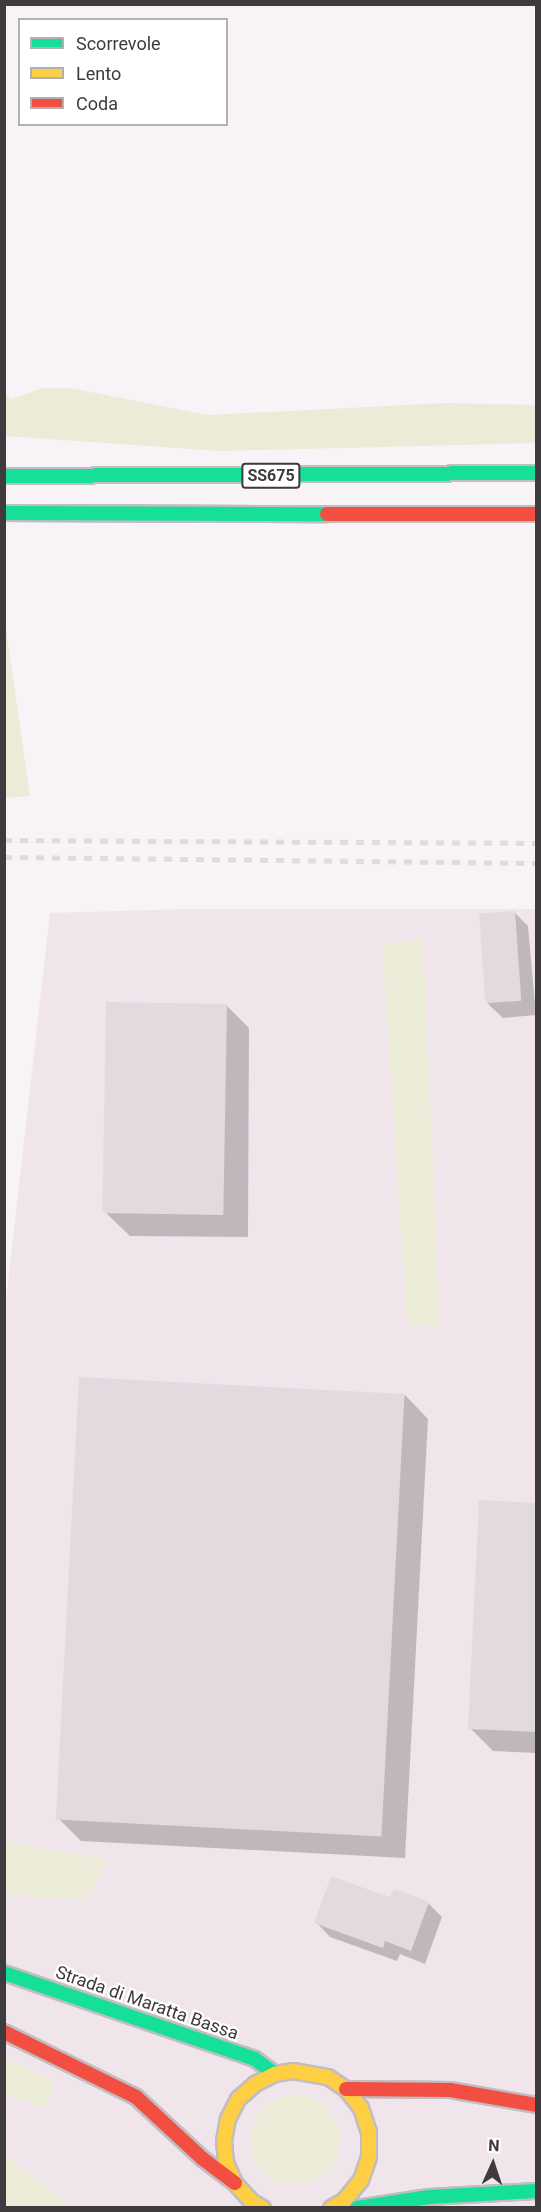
<!DOCTYPE html>
<style>
body{margin:0}
#map{position:relative;width:541px;height:2212px;overflow:hidden;background:#f8f3f6;font-family:Roboto,sans-serif}
div>[style]{position:absolute}
[style*='--x']{left:calc(var(--x)*1px);top:calc(var(--y)*1px);width:calc(var(--w)*1px);rotate:calc(var(--a)*1deg)}
.built>*{inset:0;background:#f1e5ec}
.green>*{inset:0;background:#ecebd8}
.round{border-radius:50%}
.shadow>*{inset:0;background:#0003}
.building>*{inset:0;background:#e3dae0;transform-origin:0 0}
.roads{filter:drop-shadow(2px 0 #c2bdc0) drop-shadow(-2px 0 #c2bdc0) drop-shadow(0 2px #c2bdc0) drop-shadow(0 -2px #c2bdc0)}
.fast>*{height:14px;margin:-7px;padding:0 7px;transform-origin:7px;border-radius:7px;background:#16e098}
.slow>*{height:14px;margin:-7px;padding:0 7px;transform-origin:7px;border-radius:7px;background:#ffcf43}
.jam>*{height:14px;margin:-7px;padding:0 7px;transform-origin:7px;border-radius:7px;background:#f24e42}
.rail>*{height:4.5px;margin-top:-2.25px;transform-origin:0;background:repeating-linear-gradient(90deg,#dddbdc 0 8px,transparent 0 16px)}
span{translate:-50% -50%;white-space:nowrap;text-align:center;line-height:1.15;-webkit-text-stroke:4.5px #fff;paint-order:stroke}
.shield-label span{padding:2px 4px;background:#fff;border:2px solid;border-radius:4px;-webkit-text-stroke-width:0}
.shield-label{font-size:16px;color:#3f3a3d;font-weight:700}
.street-label{font-size:18px;color:#3f3a3d}
.frame{position:absolute;inset:0;border:6px solid #3f3a3d;pointer-events:none}
.legend{position:absolute;left:18px;top:18px;width:210px;height:108px;box-sizing:border-box;background:#fff;border:2px solid #b2b0b1;margin:0;padding:8px 10px;list-style:none;font-size:18px;color:#3f3a3d}
.legend li{display:flex;align-items:center;gap:12px;height:30px}
.legend b{width:30px;border:2px solid #b2b0b1}
.north{position:absolute;left:463px;top:2134px;width:60px;height:60px;-webkit-text-stroke:4px #fff;paint-order:stroke;rotate:3deg;font-size:16px;font-weight:700;line-height:24px;text-align:center;color:#3f3a3d}
.north::after{content:'';display:block;margin:auto;width:21px;height:27px;background:#3f3a3d;clip-path:polygon(50% 0,100% 100%,50% 72%,0 100%)}
</style>
<div id="map">
<div class="built">
<i style="clip-path:polygon(187px 909px,536px 909px,536px 2207px,5px 2208px,4px 1317px,50px 913px)"></i>
</div>
<div class="green">
<i style="clip-path:polygon(43px 388px,70px 388px,208px 415px,447px 403px,536px 405px,536px 443px,220px 451px,5px 436px,5px 394px,12px 399px)"></i>
<i style="clip-path:polygon(4px 614px,30px 796px,5px 798px,4px 798px)"></i>
<i style="clip-path:polygon(423px 939px,440px 1326px,407px 1326px,382px 945px)"></i>
<i style="clip-path:polygon(5px 1841px,56px 1850px,108px 1860px,86px 1900px,5px 1895px)"></i>
<i style="clip-path:polygon(4px 2057px,56px 2083px,45px 2108px,5px 2095px)"></i>
<i class="round" style="left:250px;top:2095px;width:90px;height:90px"></i>
<i style="clip-path:polygon(5px 2156px,57px 2194px,66px 2207px,5px 2207px)"></i>
</div>
<div class="shadow">
<i style="clip-path:polygon(514px 912px,528px 926px,536px 1015px,503px 1018px,488px 1004px)"></i>
<i style="clip-path:polygon(226px 1005px,249px 1028px,248px 1237px,130px 1236px,106px 1213px)"></i>
<i style="clip-path:polygon(405px 1395px,428px 1419px,405px 1858px,81px 1841px,58px 1818px)"></i>
<i style="clip-path:polygon(481px 1502px,536px 1505px,536px 1753px,493px 1751px,470px 1728px)"></i>
<i style="clip-path:polygon(389px 1899px,428px 1903px,442px 1917px,425px 1964px,400px 1954px,397px 1961px,330px 1937px,316px 1922px)"></i>
</div>
<div class="building">
<i style="left:515px;top:911px;width:90px;height:36px;rotate:86deg"></i>
<i style="left:106px;top:1002px;width:121px;height:211px;rotate:1deg"></i>
<i style="left:79px;top:1377px;width:326px;height:443px;rotate:3deg"></i>
<i style="clip-path:polygon(479px 1500px,536px 1503px,536px 1732px,468px 1729px)"></i>
<i style="clip-path:polygon(331px 1876px,389px 1897px,395px 1889px,429px 1902px,411px 1951px,385px 1941px,383px 1948px,314px 1923px)"></i>
</div>
<div class="roads">
<div class="fast">
<i style="--x:4;--y:476;--w:532;--a:-0.32"></i>
<i style="--x:4;--y:513;--w:323;--a:0.2"></i>
<i style="--x:4;--y:1973;--w:265;--a:18.9"></i>
<i style="--x:255;--y:2059;--w:25;--a:37"></i>
<i style="--x:357;--y:2208;--w:73;--a:-8.7"></i>
<i style="--x:429;--y:2197;--w:107;--a:-3.2"></i>
</div>
<div class="slow">
<i style="--x:263;--y:2208;--w:13;--a:-151"></i>
<i style="--x:252;--y:2202;--w:25;--a:-132"></i>
<i style="--x:235;--y:2183;--w:22;--a:-114"></i>
<i style="--x:226;--y:2163;--w:22;--a:-95"></i>
<i style="--x:224;--y:2141;--w:22;--a:-80"></i>
<i style="--x:228;--y:2119;--w:22;--a:-63"></i>
<i style="--x:238;--y:2099;--w:23;--a:-41"></i>
<i style="--x:255;--y:2084;--w:22;--a:-27"></i>
<i style="--x:275;--y:2074;--w:18;--a:-9"></i>
<i style="--x:293;--y:2071;--w:36;--a:10"></i>
<i style="--x:328;--y:2077;--w:22;--a:34"></i>
<i style="--x:346;--y:2089;--w:24;--a:52"></i>
<i style="--x:361;--y:2108;--w:25;--a:72"></i>
<i style="--x:369;--y:2132;--w:25;--a:90"></i>
<i style="--x:369;--y:2157;--w:24;--a:109"></i>
<i style="--x:361;--y:2180;--w:26;--a:129"></i>
<i style="--x:345;--y:2200;--w:16;--a:150"></i>
</div>
<div class="jam">
<i style="--x:327;--y:514;--w:209;--a:0"></i>
<i style="--x:4;--y:2032;--w:147;--a:26.2"></i>
<i style="--x:136;--y:2097;--w:91;--a:42.8"></i>
<i style="--x:203;--y:2159;--w:40;--a:37"></i>
<i style="--x:346;--y:2089;--w:104;--a:0.6"></i>
<i style="--x:450;--y:2090;--w:87;--a:9.9"></i>
</div>
</div>
<div class="rail">
<i style="--x:4;--y:840;--w:532;--a:0.32"></i>
<i style="--x:4;--y:857;--w:532;--a:0.65"></i>
</div>
<div class="shield-label">
<span style="left:271px;top:476px">SS675</span>
</div>
<div class="street-label">
<span style="left:147px;top:2003px;rotate:19deg">Strada di Maratta Bassa</span>
</div>
<div class="frame"></div>
<ul class="legend">
<li><b style="height:8px;background:#16e098"></b>Scorrevole</li>
<li><b style="height:8px;background:#ffcf43"></b>Lento</li>
<li><b style="height:8px;background:#f24e42"></b>Coda</li>
</ul>
<div class="north">N</div>
</div>
